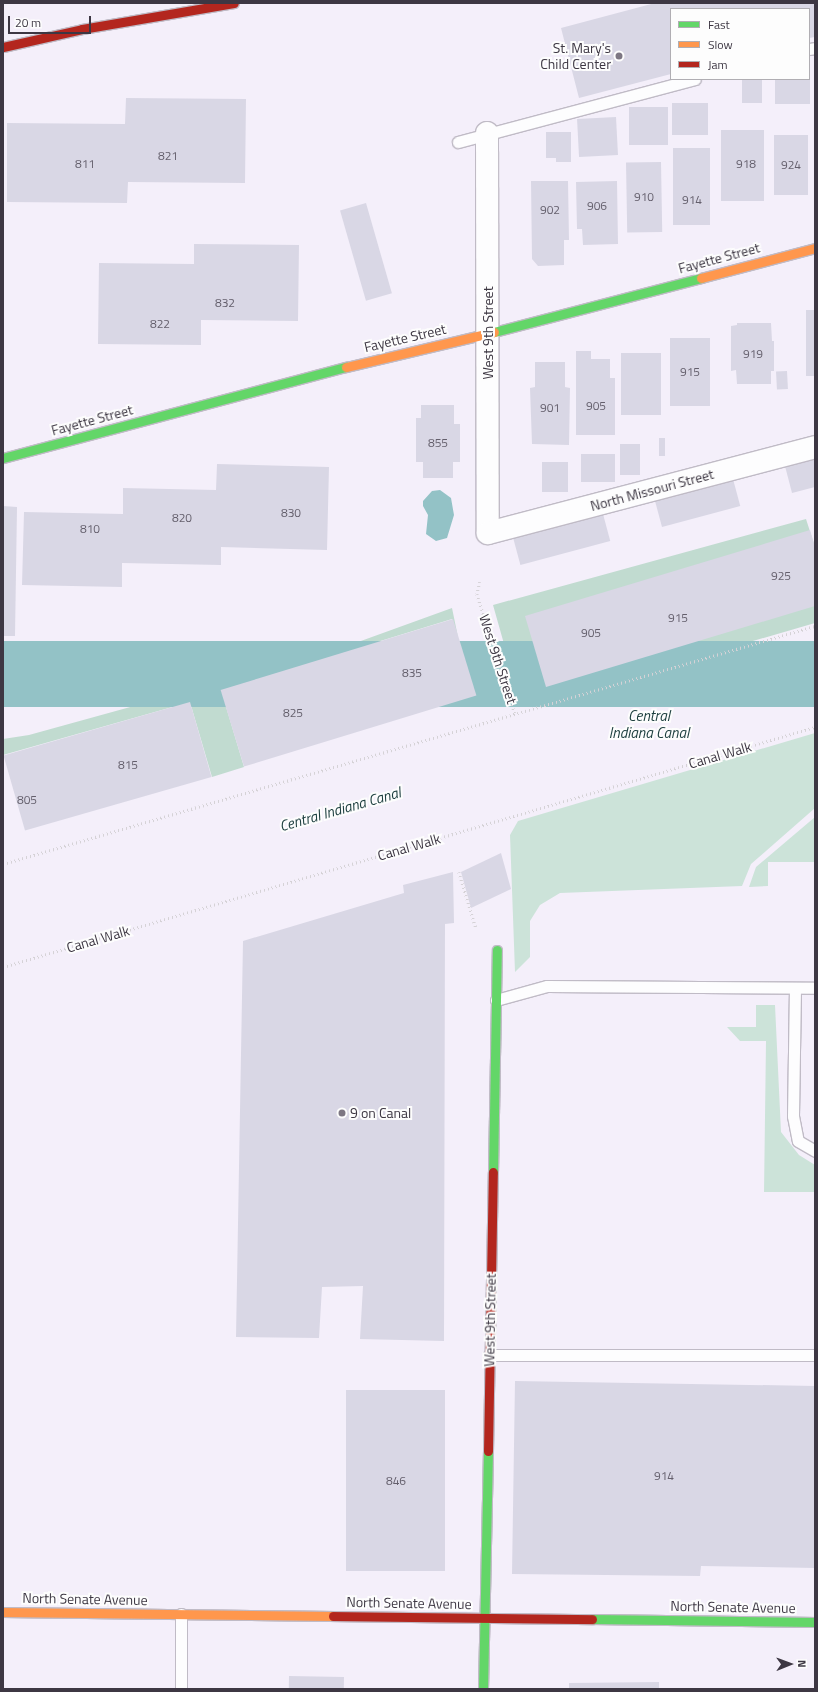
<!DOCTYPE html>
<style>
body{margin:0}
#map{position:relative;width:818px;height:1692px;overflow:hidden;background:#f4effa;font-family:"Titillium Web",sans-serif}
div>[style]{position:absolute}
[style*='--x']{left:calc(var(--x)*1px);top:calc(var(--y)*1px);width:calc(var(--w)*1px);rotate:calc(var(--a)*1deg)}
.green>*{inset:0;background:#cce3d9}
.forest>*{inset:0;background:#c1dbd0}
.water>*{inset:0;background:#93c2c6;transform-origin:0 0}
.building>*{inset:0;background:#d9d7e5;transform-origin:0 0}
.path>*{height:2.5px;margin-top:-1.25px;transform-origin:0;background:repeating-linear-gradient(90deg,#d5d2d6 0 1px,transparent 0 4px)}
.roads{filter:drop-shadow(1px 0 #c0bbc6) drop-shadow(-1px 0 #c0bbc6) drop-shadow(0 1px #c0bbc6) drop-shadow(0 -1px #c0bbc6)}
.lane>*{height:11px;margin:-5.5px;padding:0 5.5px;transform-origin:5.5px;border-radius:5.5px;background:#fdfdfe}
.street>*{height:22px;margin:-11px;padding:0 11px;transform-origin:11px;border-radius:11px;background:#fdfdfe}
.fast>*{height:9px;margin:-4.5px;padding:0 4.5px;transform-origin:4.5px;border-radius:4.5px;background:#63d668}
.slow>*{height:9px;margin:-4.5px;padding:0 4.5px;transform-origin:4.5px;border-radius:4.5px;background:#ff974d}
.jam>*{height:9px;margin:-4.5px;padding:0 4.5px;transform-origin:4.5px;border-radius:4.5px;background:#b3261e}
.dots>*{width:11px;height:11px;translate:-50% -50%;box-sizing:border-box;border:2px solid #fdfdfd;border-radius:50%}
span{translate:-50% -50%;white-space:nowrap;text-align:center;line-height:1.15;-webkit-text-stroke:4px #fdfdfd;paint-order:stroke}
.number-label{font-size:12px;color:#645f6c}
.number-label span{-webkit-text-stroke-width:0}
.poi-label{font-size:14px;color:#3d3743}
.right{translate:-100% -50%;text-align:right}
.left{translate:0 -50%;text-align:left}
.street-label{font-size:14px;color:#3d3743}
.water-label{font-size:15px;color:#1c3e3e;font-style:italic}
.frame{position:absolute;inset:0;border:4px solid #3d3743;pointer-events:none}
.legend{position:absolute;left:670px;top:8px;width:140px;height:72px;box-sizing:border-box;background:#fdfdfd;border:1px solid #b0aeb3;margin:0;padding:5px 7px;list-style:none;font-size:12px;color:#3d3743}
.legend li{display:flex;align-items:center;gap:8px;height:20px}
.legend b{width:20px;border:1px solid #b0aeb3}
.north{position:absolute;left:770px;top:1644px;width:40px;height:40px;-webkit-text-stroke:3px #fdfdfd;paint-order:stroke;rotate:89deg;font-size:11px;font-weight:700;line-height:16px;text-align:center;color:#3d3743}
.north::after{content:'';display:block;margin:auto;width:14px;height:18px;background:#3d3743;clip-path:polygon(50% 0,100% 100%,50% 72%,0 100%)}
.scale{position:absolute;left:8px;top:16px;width:83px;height:18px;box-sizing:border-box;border:2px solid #3d3743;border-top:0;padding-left:5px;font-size:12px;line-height:14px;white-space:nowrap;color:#3d3743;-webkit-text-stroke:3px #fdfdfd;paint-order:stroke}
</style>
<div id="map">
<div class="green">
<i style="clip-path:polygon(815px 733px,815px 808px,751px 864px,742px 886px,560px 893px,540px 905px,530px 921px,530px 957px,515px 972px,510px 835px,518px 821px)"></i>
<i style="clip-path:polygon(815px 817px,815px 862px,768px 862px,768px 886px,749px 887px,756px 867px)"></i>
<i style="clip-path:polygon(756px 1005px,775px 1005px,781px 1132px,799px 1155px,815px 1165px,815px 1192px,764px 1192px,766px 1041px,740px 1041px,727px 1027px,756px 1027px)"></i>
</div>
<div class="forest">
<i style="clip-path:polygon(806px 519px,815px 547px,815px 623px,526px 707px,512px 673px,525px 667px,521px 645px,506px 651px,493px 605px)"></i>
<i style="clip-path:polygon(452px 608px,458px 637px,452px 619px,221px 690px,244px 767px,212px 777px,190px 702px,3px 755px,3px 739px,29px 735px,336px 650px)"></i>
</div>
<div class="water">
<i style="clip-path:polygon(440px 490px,451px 498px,454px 515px,447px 538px,436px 541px,426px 534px,428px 515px,423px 506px,423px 501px,432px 491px)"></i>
<i style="left:815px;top:641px;width:66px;height:848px;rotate:90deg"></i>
</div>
<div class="building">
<i style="clip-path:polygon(655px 3px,815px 3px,815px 37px,809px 38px,809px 9px,671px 9px,671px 74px,579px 98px,561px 28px)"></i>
<i style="left:775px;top:79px;width:35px;height:25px"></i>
<i style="left:742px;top:80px;width:20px;height:23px"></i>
<i style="clip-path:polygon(126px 98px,246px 99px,245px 183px,128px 182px,127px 203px,7px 202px,7px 123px,125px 124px)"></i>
<i style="left:672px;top:103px;width:36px;height:32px"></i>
<i style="left:629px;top:107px;width:39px;height:38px"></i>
<i style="left:616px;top:117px;width:38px;height:39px;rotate:87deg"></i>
<i style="left:721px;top:130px;width:43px;height:71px"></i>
<i style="clip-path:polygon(546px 132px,571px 132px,571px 162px,556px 162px,556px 158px,546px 158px)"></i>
<i style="left:774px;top:135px;width:34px;height:60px"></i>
<i style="left:673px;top:148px;width:37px;height:77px"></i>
<i style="left:661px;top:162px;width:70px;height:35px;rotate:89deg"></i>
<i style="clip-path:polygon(531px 181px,568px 181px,569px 240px,564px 240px,564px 265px,538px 266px,532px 259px)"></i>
<i style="clip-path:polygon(617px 181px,618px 244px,583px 245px,582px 229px,577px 229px,576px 182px)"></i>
<i style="left:366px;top:203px;width:94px;height:27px;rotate:74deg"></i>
<i style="clip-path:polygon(194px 244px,299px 245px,298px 321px,201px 320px,201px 345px,98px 344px,99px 263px,194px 264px)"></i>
<i style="left:806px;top:310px;width:9px;height:66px"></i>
<i style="clip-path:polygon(737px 323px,771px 323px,772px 341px,774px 341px,774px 371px,771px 371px,771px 384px,737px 384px,736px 370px,731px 371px,731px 326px,737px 325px)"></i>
<i style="left:670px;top:338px;width:40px;height:68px"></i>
<i style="clip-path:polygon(576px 351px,591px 351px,591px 359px,610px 359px,610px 378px,615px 378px,615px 435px,576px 435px)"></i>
<i style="left:621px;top:353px;width:40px;height:62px"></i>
<i style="clip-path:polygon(535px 362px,565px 362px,565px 387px,570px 388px,569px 445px,532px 444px,530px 388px,535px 387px)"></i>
<i style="left:787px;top:371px;width:18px;height:11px;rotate:87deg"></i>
<i style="clip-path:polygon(421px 405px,454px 405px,454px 424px,460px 424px,460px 462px,453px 462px,453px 478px,423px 478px,423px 462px,416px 462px,416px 418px,421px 418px)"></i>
<i style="left:659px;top:438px;width:6px;height:18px"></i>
<i style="left:620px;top:444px;width:20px;height:31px"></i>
<i style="left:581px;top:454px;width:34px;height:28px"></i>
<i style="clip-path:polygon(815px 458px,815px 487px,792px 493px,785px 466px)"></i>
<i style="left:542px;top:462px;width:26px;height:30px"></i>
<i style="clip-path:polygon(217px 464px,329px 467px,327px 550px,221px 547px,221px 565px,122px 563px,122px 587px,22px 585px,24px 512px,123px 514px,123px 488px,216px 490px)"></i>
<i style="left:733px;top:479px;width:28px;height:81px;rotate:75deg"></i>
<i style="clip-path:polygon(3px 506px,17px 507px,15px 636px,3px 636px)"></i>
<i style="left:603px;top:514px;width:28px;height:93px;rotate:75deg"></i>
<i style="clip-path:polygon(810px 530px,815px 547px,815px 606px,546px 687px,525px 616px)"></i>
<i style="left:453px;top:619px;width:80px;height:243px;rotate:73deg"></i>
<i style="left:190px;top:702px;width:78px;height:194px;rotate:74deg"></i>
<i style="clip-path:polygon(501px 853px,511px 889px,471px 908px,461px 872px)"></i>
<i style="clip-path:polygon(453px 872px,454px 923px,445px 924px,444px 1341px,360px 1339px,363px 1286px,322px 1287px,319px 1338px,236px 1337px,243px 941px,404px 893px,403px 885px)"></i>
<i style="clip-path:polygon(515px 1381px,815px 1386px,815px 1568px,701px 1566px,700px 1576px,512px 1574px)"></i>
<i style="left:445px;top:1390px;width:181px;height:99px;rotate:90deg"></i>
<i style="left:289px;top:1676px;width:55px;height:13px;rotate:1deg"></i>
<i style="clip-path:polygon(659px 1682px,659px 1689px,569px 1689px,569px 1683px)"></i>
</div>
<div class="path">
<i style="--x:480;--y:582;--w:12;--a:104"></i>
<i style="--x:477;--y:594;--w:126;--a:72.4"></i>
<i style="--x:3;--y:864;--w:846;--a:-16.34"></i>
<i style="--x:459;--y:872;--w:59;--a:73.1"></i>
<i style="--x:3;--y:967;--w:847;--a:-16.47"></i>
</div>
<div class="roads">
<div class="lane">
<i style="--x:809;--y:49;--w:6;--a:-9"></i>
<i style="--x:458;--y:142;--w:245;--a:-14.9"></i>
<i style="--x:795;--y:988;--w:128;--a:90.9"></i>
<i style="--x:793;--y:1116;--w:25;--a:79"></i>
<i style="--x:798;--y:1141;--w:20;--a:30"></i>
<i style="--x:496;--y:1000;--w:53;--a:-15.4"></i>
<i style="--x:547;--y:986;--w:268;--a:0.4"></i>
<i style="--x:489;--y:1355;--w:326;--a:0"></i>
<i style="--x:181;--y:1689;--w:75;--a:-90"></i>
</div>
<div class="street">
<i style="--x:487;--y:133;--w:400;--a:89.9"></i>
<i style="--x:488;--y:533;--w:338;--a:-14.7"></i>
</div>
<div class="fast">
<i style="--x:494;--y:332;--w:214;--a:-14.6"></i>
<i style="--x:3;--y:458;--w:355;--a:-14.9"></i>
<i style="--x:493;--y:1172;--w:222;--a:-89"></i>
<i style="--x:592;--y:1619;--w:223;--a:0.8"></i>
<i style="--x:483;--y:1689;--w:238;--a:-88.8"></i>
</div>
<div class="slow">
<i style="--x:701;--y:278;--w:118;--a:-14.7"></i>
<i style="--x:346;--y:367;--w:152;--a:-13.3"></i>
<i style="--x:3;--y:1612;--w:330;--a:0.7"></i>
</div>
<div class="jam">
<i style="--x:3;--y:47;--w:81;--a:-12.8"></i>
<i style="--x:82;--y:29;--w:154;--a:-9.7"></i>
<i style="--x:488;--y:1451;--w:279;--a:-89"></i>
<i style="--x:333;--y:1616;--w:259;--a:0.7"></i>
</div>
</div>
<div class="dots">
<i style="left:619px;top:56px;background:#7d7783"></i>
<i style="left:342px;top:1113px;background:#7d7783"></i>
</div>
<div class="number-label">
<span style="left:168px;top:156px">821</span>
<span style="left:85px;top:164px">811</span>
<span style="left:746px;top:164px">918</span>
<span style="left:791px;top:165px">924</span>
<span style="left:644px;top:197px">910</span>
<span style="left:692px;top:200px">914</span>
<span style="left:597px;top:206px">906</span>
<span style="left:550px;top:210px">902</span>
<span style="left:225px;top:303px">832</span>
<span style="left:160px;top:324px">822</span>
<span style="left:753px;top:354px">919</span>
<span style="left:690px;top:372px">915</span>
<span style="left:596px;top:406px">905</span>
<span style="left:550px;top:408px">901</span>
<span style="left:438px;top:443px">855</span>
<span style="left:291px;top:513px">830</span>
<span style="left:182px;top:518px">820</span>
<span style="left:90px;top:529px">810</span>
<span style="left:781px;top:576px">925</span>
<span style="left:678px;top:618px">915</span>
<span style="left:591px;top:633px">905</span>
<span style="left:412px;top:673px">835</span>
<span style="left:293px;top:713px">825</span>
<span style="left:128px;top:765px">815</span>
<span style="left:27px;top:800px">805</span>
<span style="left:664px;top:1476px">914</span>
<span style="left:396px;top:1481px">846</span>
</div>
<div class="poi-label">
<span class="right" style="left:611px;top:56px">St. Mary's<br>Child Center</span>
<span class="left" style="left:350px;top:1113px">9 on Canal</span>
</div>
<div class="street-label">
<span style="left:719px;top:258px;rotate:-15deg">Fayette Street</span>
<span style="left:488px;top:333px;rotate:-90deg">West 9th Street</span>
<span style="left:405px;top:338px;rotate:-13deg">Fayette Street</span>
<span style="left:92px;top:420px;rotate:-15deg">Fayette Street</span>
<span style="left:652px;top:490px;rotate:-15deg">North Missouri Street</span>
<span style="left:498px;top:659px;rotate:72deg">West 9th Street</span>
<span style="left:720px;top:755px;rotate:-16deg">Canal Walk</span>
<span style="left:409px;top:847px;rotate:-16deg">Canal Walk</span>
<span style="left:98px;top:939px;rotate:-16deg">Canal Walk</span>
<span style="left:490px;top:1320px;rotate:-89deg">West 9th Street</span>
<span style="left:85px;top:1599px;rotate:1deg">North Senate Avenue</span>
<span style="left:409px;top:1603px;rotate:1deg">North Senate Avenue</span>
<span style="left:733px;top:1607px;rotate:1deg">North Senate Avenue</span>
</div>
<div class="water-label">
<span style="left:649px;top:724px">Central<br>Indiana Canal</span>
<span style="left:340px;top:809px;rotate:-16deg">Central Indiana Canal</span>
</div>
<div class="frame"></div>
<ul class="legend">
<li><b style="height:5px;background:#63d668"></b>Fast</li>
<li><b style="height:5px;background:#ff974d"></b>Slow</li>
<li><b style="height:5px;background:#b3261e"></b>Jam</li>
</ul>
<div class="north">N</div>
<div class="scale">20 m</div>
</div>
